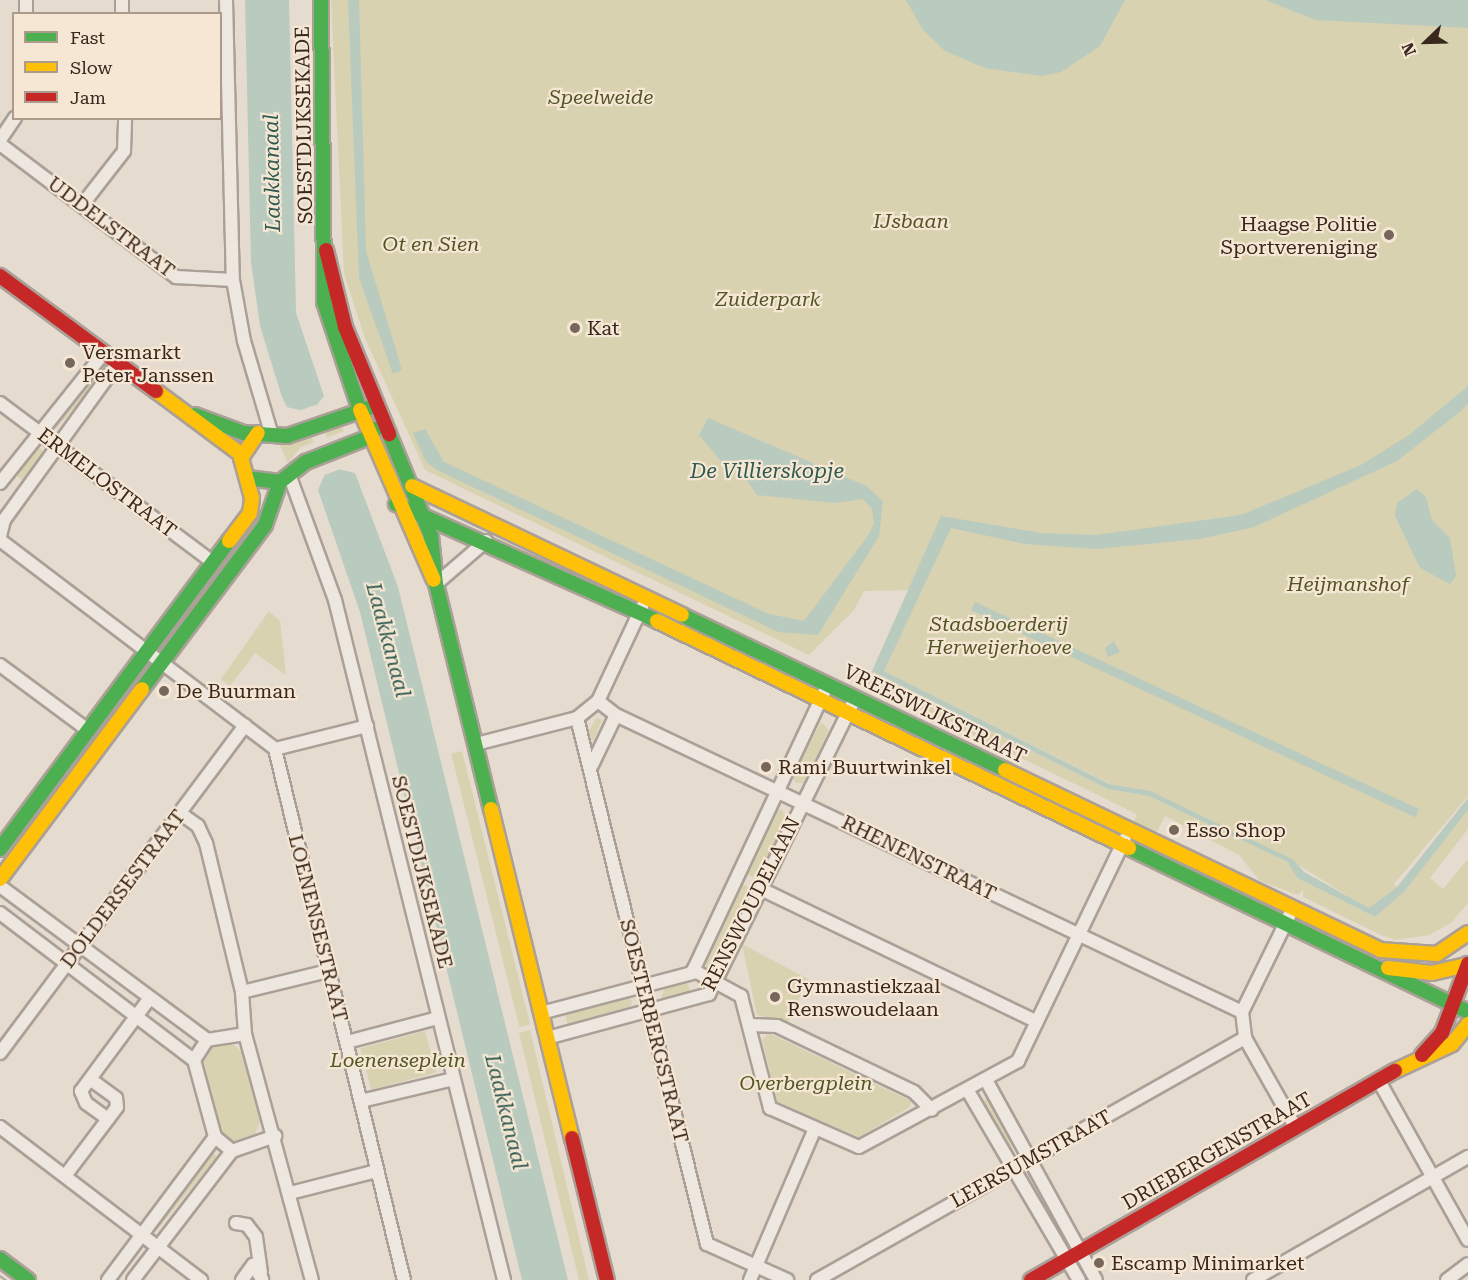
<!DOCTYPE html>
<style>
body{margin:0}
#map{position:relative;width:1468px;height:1280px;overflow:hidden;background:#e5dbcf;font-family:"Roboto Serif",serif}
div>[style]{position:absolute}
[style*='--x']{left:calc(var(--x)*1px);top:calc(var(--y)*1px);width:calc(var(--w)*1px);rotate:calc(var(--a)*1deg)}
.green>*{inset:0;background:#d8d2b1;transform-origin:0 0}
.water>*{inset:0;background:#b9cabe;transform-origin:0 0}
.pier>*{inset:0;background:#e5dbcf;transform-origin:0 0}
.roads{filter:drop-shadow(2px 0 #aba097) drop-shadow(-2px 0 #aba097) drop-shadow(0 2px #aba097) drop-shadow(0 -2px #aba097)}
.street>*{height:12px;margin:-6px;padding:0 6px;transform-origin:6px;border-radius:6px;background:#ede7e0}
.fast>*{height:14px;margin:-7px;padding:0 7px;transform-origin:7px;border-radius:7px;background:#4caf50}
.slow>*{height:14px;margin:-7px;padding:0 7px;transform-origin:7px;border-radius:7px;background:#ffc107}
.jam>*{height:14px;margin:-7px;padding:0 7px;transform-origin:7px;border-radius:7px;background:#c62828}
.tram>*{height:1.5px;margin:-0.75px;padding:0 0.75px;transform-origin:0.75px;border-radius:0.75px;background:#ada6a0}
.dots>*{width:16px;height:16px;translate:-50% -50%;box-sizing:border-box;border:3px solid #f6e7d4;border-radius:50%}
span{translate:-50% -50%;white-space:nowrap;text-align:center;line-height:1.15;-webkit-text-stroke:4.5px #f6e7d4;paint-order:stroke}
.park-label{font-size:20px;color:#525625;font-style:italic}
.street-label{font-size:20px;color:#3a281f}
.poi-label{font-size:20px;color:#3a281f}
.right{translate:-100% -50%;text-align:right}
.left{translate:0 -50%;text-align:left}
.water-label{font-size:21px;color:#2e5a50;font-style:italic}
.legend{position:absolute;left:12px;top:12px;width:210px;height:108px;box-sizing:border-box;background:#f6e7d4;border:2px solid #ab9b8c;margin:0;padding:8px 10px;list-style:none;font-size:18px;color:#3a281f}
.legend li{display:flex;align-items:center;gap:12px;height:30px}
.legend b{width:30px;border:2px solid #ab9b8c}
.north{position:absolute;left:1396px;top:12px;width:60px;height:60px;-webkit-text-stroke:4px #f6e7d4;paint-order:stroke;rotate:247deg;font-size:16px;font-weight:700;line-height:24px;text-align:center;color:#3a281f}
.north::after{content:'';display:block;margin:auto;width:21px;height:27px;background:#3a281f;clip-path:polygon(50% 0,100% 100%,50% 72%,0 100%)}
</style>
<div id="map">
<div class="green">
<i style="clip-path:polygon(331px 0,1468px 0,1468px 796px,1394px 884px,1397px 887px,1369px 909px,1297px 864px,1147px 791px,1110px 784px,884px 671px,940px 548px,913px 590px,864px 591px,854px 610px,809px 655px,425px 470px,365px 338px,344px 274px)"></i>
<i style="left:97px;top:368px;width:9px;height:72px;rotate:41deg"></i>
<i style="clip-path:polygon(341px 425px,344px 431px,301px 447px,288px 463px,279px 443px)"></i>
<i style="left:37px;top:446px;width:11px;height:36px;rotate:38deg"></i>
<i style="clip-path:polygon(269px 611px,280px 621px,286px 675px,255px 653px,230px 686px,221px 679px)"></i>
<i style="clip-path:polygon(872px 671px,1108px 789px,1149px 796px,1289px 862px,1297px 878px,1375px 917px,1405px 891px,1468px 810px,1468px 829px,1430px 878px,1443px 889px,1468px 859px,1468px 903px,1451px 923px,1429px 935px,1395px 940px,1381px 935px,1303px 897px,1303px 889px,1298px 895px,1260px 881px,1239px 855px,1165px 816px,1156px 834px,1133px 823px,1137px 814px,866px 683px)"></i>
<i style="clip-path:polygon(596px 718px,602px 720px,593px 741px,588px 734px)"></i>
<i style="clip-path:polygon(821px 722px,829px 730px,804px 783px,796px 783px,792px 776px)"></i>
<i style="left:462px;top:751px;width:282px;height:11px;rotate:76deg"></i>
<i style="clip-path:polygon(782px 809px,786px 819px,758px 879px,746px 874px,775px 811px)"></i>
<i style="clip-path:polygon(741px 883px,753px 889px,716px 966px,707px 969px,704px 960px)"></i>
<i style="clip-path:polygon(742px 944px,808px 979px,788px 1022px,757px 1015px)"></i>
<i style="clip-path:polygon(687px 983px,692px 994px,661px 999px,664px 989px)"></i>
<i style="clip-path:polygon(627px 998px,632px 1000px,630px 1010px,568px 1026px,565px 1013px)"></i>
<i style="clip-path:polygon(530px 1030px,589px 1280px,579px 1280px,519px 1033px)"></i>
<i style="left:425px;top:1031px;width:43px;height:67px;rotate:75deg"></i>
<i style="clip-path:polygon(769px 1033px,896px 1094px,911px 1101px,910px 1107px,859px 1137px,777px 1102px,762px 1040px)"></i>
<i style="clip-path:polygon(230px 1041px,245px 1055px,261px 1119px,253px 1139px,231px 1143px,216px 1129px,199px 1063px,209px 1043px)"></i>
<i style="clip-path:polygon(988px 1098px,1013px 1145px,1007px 1148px,981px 1103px)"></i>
<i style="clip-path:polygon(211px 1152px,217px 1156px,158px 1229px,156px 1225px)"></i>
</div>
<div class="water">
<i style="clip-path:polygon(245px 0,289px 0,296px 313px,324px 396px,315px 407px,338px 469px,355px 473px,398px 587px,568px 1280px,522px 1280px,360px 612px,318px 490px,326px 472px,304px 411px,287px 407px,282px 397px,260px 326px,251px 262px)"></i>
<i style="clip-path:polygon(348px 0,359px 0,366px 251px,402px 370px,393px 374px,359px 278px)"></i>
<i style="clip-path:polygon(906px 0,1125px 0,1100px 46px,1061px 72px,1042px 76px,985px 68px,945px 51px,923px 30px)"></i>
<i style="clip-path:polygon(1265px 0,1468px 0,1468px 28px,1316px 20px)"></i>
<i style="clip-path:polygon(1468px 386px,1468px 403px,1461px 411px,1397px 461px,1254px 527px,1200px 539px,1096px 549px,1025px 544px,951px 528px,884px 671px,1109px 784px,1150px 791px,1294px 860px,1304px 872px,1369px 908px,1397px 887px,1468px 798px,1468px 810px,1405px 891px,1375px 917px,1297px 878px,1288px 862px,1149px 796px,1108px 789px,872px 671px,941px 516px,1041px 533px,1096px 535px,1241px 515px,1361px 465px,1409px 435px)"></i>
<i style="clip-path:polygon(708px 418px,866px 486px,883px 501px,879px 536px,818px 635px,778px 632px,437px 470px,426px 462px,413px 433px,425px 429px,444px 462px,769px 614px,804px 621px,867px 537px,874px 524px,872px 509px,863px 499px,835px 503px,757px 495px,741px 472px,720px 460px,699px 435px)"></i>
<i style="clip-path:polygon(1417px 489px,1426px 497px,1432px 520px,1450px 538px,1456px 576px,1450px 584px,1420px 568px,1395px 516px,1397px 503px)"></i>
<i style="left:975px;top:602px;width:490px;height:9px;rotate:25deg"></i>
<i style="clip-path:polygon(1114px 641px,1120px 652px,1108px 657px,1105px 648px)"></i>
</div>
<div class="pier">
<i style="left:315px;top:405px;width:69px;height:14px;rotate:70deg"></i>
</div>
<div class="roads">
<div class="street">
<i style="--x:26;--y:0;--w:14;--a:90"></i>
<i style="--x:122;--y:0;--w:14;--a:90"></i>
<i style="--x:226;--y:0;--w:280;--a:88.6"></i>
<i style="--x:233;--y:280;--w:62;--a:79.8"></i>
<i style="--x:244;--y:341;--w:95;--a:73.5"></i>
<i style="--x:0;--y:140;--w:27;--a:-56"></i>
<i style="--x:0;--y:144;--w:221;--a:37.1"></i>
<i style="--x:176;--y:277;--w:57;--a:3"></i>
<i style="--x:82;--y:205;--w:68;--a:-52.1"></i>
<i style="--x:124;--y:151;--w:33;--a:-88"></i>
<i style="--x:0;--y:403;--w:267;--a:36.8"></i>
<i style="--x:290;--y:477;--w:131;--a:69.9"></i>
<i style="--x:335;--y:600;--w:701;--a:76.04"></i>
<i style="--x:0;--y:483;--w:165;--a:-51.4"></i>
<i style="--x:0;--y:536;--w:16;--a:-76"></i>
<i style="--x:4;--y:520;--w:193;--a:-54.1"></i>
<i style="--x:0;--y:540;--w:345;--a:37.2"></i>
<i style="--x:275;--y:749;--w:546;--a:76.35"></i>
<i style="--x:436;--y:584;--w:66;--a:-40.7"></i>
<i style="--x:0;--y:665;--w:109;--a:36.5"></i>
<i style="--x:598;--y:701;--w:23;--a:38"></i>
<i style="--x:616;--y:715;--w:693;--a:25.38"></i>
<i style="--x:577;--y:718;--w:542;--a:76.12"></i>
<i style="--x:707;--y:1244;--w:88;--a:24.2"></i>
<i style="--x:476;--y:744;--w:104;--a:-14.4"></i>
<i style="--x:577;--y:718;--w:27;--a:-39"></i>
<i style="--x:598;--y:701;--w:104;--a:-64.9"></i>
<i style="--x:275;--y:749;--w:95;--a:-14"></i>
<i style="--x:592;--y:765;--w:55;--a:-64.4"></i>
<i style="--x:180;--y:813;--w:22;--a:36"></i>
<i style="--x:198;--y:826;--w:19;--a:65"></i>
<i style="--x:206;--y:843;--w:153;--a:76.4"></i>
<i style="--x:242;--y:992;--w:42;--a:85.9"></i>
<i style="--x:245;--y:1034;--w:255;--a:74.8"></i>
<i style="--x:0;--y:886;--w:258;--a:36.6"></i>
<i style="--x:761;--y:889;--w:306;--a:25.7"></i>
<i style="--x:1293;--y:908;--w:116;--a:116.1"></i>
<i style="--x:1242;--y:1012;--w:26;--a:83"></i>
<i style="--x:1245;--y:1038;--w:103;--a:60.5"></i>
<i style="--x:0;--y:913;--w:243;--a:37.2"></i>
<i style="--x:693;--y:970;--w:55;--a:28.4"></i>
<i style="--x:741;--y:996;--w:116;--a:75.5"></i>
<i style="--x:770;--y:1108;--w:97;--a:23.7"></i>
<i style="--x:859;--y:1147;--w:181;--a:-28.4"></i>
<i style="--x:1018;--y:1061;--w:246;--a:-64.3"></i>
<i style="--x:242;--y:992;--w:89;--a:-13.7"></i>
<i style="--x:541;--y:1013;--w:156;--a:-14.8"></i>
<i style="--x:692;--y:973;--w:310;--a:-64.8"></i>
<i style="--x:751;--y:1025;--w:26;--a:2"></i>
<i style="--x:777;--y:1026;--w:152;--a:25.7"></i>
<i style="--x:914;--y:1092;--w:25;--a:45"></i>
<i style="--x:245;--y:1034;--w:38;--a:171"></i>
<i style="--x:207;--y:1040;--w:24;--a:123"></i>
<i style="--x:194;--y:1060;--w:80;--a:74.7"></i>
<i style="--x:215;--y:1137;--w:22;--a:39"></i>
<i style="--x:232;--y:1151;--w:46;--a:-19.2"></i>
<i style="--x:547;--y:1038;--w:168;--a:-15.2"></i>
<i style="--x:709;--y:994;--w:322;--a:-63.7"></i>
<i style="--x:347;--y:1042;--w:94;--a:-14.8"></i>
<i style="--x:0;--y:1053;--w:409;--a:-53.2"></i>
<i style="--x:986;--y:1080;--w:228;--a:61.2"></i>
<i style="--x:1379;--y:1081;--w:182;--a:60.8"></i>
<i style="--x:968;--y:1091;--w:219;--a:59.6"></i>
<i style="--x:361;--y:1101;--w:95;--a:-13.4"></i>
<i style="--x:108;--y:1119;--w:27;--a:-144"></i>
<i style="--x:86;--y:1103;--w:13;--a:-113"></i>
<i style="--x:81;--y:1091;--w:114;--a:-53.5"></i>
<i style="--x:0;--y:1127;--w:253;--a:37.3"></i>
<i style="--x:65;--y:1176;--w:86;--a:-53"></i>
<i style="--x:117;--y:1107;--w:9;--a:-96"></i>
<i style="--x:116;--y:1098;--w:32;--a:-144"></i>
<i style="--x:290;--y:1193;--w:90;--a:-14.2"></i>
<i style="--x:236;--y:1223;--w:11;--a:10"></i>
<i style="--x:247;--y:1225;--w:15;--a:53"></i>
<i style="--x:256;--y:1237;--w:36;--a:82"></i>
<i style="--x:108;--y:1280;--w:179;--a:-53.2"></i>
<i style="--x:133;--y:1280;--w:163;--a:-52.5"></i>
<i style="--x:242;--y:1280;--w:19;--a:-54"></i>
<i style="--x:253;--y:1265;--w:17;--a:57"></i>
<i style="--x:750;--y:1280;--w:165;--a:-66.8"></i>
<i style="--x:817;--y:1280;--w:492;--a:-29.5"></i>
<i style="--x:1253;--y:1280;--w:248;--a:-29.8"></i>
<i style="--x:1447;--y:1280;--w:26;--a:-37"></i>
</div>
<div class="fast">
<i style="--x:321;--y:0;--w:302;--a:89.4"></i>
<i style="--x:324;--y:302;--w:114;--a:71.6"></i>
<i style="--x:195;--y:415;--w:52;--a:20.2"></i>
<i style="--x:244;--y:433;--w:43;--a:4"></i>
<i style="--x:287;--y:436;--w:87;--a:-18.9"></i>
<i style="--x:389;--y:434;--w:110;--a:67.6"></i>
<i style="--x:431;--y:536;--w:48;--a:84.1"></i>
<i style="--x:436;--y:584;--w:232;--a:76.3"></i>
<i style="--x:247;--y:478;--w:33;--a:7"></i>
<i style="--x:280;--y:482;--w:33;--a:-38"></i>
<i style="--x:306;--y:462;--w:68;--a:-21.6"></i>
<i style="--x:369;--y:437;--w:11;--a:-49"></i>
<i style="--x:396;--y:504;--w:286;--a:24.1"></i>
<i style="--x:682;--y:615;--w:358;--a:25.6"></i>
<i style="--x:142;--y:689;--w:205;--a:-53.1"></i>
<i style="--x:265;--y:525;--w:46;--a:-70.8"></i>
<i style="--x:1129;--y:848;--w:377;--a:25.8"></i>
<i style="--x:0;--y:849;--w:384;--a:-53.4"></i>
<i style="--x:0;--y:1259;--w:35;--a:37"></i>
</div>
<div class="slow">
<i style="--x:156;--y:391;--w:107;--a:36.7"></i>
<i style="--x:360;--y:410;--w:185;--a:66.5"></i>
<i style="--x:412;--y:486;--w:299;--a:25.5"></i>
<i style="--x:229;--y:541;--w:35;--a:-53"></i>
<i style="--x:250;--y:513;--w:15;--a:-82"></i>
<i style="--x:252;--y:498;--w:41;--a:-105.4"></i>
<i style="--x:241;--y:458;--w:30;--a:-56"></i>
<i style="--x:657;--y:621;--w:524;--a:25.68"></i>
<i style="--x:1005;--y:770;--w:416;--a:25.6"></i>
<i style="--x:1380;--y:950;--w:57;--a:4"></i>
<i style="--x:1437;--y:954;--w:37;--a:-34"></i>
<i style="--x:491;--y:809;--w:339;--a:76.2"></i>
<i style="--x:0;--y:879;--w:237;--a:-53.2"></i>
<i style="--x:1388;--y:968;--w:44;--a:6.5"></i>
<i style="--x:1432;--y:973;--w:37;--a:-13"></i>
<i style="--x:1395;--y:1071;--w:63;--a:-25.3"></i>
<i style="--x:1452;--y:1044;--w:26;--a:-51"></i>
</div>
<div class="jam">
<i style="--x:326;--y:250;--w:79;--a:76.1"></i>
<i style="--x:345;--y:327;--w:116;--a:67.6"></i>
<i style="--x:0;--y:276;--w:194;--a:36.4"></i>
<i style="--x:1422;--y:1055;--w:30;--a:-48"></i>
<i style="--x:1442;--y:1033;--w:74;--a:-69.4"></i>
<i style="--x:572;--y:1138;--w:146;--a:76.2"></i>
<i style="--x:1031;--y:1280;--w:420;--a:-29.9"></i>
</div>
</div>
<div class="tram">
<i style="--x:0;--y:1276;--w:7;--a:34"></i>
</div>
<div class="dots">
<i style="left:1389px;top:235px;background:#76675d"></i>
<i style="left:575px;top:328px;background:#76675d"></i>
<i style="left:70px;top:363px;background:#76675d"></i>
<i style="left:164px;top:691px;background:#76675d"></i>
<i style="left:766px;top:767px;background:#76675d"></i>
<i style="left:1174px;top:830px;background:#76675d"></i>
<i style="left:775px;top:997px;background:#76675d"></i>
<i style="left:1099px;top:1263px;background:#76675d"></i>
</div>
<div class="park-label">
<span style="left:601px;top:97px">Speelweide</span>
<span style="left:911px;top:221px">IJsbaan</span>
<span style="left:431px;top:244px">Ot en Sien</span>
<span style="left:768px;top:299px">Zuiderpark</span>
<span style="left:1348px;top:584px">Heijmanshof</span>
<span style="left:999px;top:636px">Stadsboerderij<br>Herweijerhoeve</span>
<span style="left:398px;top:1060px">Loenenseplein</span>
<span style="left:806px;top:1083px">Overbergplein</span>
</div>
<div class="street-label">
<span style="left:304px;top:125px;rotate:-91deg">SOESTDIJKSEKADE</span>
<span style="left:111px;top:227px;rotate:37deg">UDDELSTRAAT</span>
<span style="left:107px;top:483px;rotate:37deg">ERMELOSTRAAT</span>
<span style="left:935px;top:714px;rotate:26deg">VREESWIJKSTRAAT</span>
<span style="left:919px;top:858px;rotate:26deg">RHENENSTRAAT</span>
<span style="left:422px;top:872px;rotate:76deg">SOESTDIJKSEKADE</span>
<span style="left:123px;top:889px;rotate:-53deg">DOLDERSESTRAAT</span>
<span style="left:751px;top:904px;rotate:-63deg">RENSWOUDELAAN</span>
<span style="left:318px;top:928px;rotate:76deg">LOENENSESTRAAT</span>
<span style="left:654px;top:1031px;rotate:76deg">SOESTERBERGSTRAAT</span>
<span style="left:1217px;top:1151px;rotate:-30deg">DRIEBERGENSTRAAT</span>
<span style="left:1031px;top:1159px;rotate:-29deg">LEERSUMSTRAAT</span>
</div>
<div class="poi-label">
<span class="right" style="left:1377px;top:236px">Haagse Politie<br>Sportvereniging</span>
<span class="left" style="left:587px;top:328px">Kat</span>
<span class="left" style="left:82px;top:364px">Versmarkt<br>Peter Janssen</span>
<span class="left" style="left:176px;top:691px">De Buurman</span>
<span class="left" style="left:778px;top:767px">Rami Buurtwinkel</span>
<span class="left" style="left:1186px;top:830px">Esso Shop</span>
<span class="left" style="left:787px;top:998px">Gymnastiekzaal<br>Renswoudelaan</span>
<span class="left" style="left:1111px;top:1263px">Escamp Minimarket</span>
</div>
<div class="water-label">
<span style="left:272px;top:173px;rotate:-91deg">Laakkanaal</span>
<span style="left:767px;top:471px">De Villierskopje</span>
<span style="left:388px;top:640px;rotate:75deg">Laakkanaal</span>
<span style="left:506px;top:1112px;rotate:76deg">Laakkanaal</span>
</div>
<ul class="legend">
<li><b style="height:8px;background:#4caf50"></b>Fast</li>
<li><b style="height:8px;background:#ffc107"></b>Slow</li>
<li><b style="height:8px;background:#c62828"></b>Jam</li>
</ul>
<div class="north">N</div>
</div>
